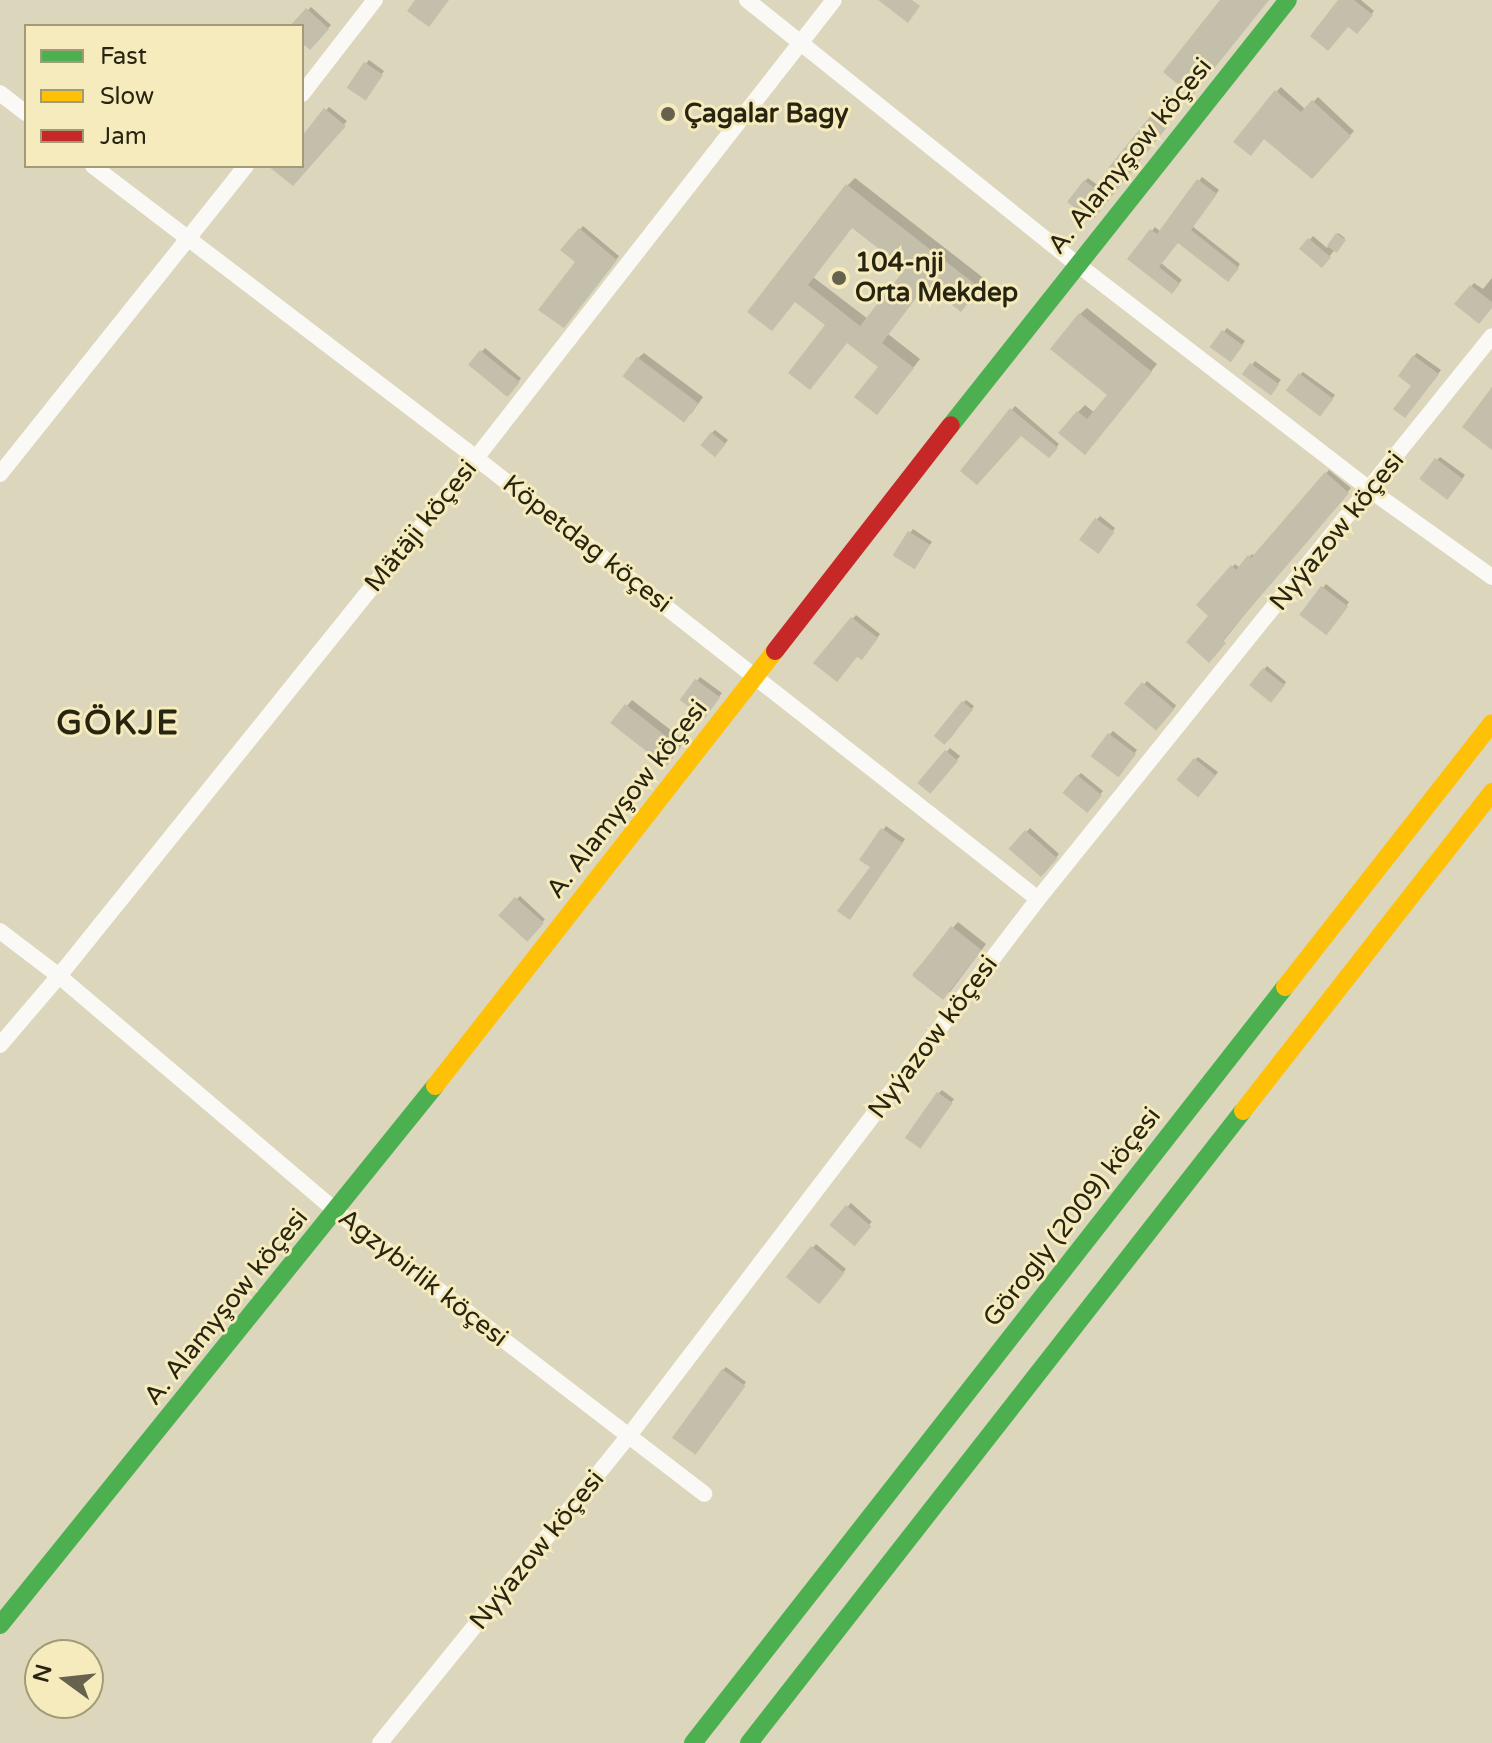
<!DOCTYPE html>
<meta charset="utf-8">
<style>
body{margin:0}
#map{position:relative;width:1492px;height:1743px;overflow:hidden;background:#dbd6bc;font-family:"Varela Round",sans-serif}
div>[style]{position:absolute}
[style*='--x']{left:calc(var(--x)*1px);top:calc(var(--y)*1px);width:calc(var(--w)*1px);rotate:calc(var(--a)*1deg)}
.shadow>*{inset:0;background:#0003;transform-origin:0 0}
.building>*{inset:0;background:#c3bfaa;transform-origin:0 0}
.street>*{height:16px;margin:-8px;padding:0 8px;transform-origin:8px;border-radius:8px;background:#faf9f5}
.fast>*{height:18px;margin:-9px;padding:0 9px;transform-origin:9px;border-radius:9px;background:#4caf50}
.slow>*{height:18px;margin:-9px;padding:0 9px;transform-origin:9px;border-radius:9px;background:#ffc107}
.jam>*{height:18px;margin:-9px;padding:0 9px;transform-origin:9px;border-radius:9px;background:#c62828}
.dots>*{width:22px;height:22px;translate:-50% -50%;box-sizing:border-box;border:4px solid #f5ebbc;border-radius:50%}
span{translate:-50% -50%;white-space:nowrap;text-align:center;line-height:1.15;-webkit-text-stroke:6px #f5ebbc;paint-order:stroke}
.poi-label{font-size:26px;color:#282412;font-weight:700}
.left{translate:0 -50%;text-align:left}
.street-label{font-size:26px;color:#282412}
.district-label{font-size:34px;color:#282412;font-weight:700;letter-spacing:2px}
.legend{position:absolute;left:24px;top:24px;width:280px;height:144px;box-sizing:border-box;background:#f5ebbc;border:2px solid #a39b78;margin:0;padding:10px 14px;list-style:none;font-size:24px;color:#282412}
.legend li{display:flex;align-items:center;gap:16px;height:40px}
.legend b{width:40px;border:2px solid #a39b78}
.north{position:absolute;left:24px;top:1639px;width:80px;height:80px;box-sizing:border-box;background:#f5ebbc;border:2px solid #a39b78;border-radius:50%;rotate:285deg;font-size:22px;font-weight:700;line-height:32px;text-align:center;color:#282412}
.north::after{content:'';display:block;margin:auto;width:28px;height:36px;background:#67624e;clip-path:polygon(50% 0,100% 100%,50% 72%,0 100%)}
</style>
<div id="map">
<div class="shadow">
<i style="clip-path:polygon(1341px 0,1361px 0,1374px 11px,1357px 32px)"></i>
<i style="clip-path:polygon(311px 7px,331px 25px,310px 47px,302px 40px,302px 26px,293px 26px)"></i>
<i style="clip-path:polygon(369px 60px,384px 71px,366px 95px,348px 87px)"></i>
<i style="clip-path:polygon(1281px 87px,1306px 110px,1318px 97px,1354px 131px,1312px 176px,1277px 91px)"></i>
<i style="clip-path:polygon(329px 107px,347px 121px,293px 183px,279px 166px,302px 166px,302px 138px)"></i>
<i style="clip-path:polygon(1156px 112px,1169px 122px,1095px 215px,1085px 181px,1088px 178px,1104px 190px,1120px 174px,1112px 167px)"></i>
<i style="clip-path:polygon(1202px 177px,1219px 190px,1192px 226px,1240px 264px,1231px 277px,1179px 240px,1161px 263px,1182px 280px,1172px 291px,1130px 259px,1155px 227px,1161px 232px)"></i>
<i style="clip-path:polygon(evenodd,855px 178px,986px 280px,969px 302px,927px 283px,888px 334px,920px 359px,884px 405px,881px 367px,796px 300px,847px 186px,855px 178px,853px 226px,908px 268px,868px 319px,813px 277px,853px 226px)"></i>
<i style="clip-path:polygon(583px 226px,619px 256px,567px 322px,577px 261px,563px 250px)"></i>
<i style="clip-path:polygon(1338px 233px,1345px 238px,1321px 266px,1302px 249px,1313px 236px,1327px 248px)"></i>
<i style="clip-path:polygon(1492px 278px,1492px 306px,1457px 304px,1474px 283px,1483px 289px)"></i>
<i style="clip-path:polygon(1087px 308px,1157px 364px,1092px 446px,1078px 412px,1085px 405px,1095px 413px,1110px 395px,1080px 314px)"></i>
<i style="clip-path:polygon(1227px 328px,1245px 341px,1234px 356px,1213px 346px)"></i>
<i style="left:485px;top:348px;width:47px;height:23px;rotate:40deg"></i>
<i style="clip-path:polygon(644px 353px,703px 397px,691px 414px,638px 358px)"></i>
<i style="clip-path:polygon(1417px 353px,1441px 370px,1408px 413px,1414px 385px,1414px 356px)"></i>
<i style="left:1255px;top:361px;width:32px;height:16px;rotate:36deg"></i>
<i style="clip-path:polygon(1303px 372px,1335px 395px,1323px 411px,1300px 375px)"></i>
<i style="clip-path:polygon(1015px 406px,1059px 444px,1049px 456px,1021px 433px,962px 470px)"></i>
<i style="clip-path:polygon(715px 430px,728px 440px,718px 452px,712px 433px)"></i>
<i style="clip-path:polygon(1440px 457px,1465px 475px,1451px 494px,1437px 460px)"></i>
<i style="clip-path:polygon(1329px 470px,1351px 488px,1307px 537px,1208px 660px,1211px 616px,1199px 605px,1235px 564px,1240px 568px,1252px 554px,1256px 557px)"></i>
<i style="clip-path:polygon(1100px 516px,1115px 528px,1100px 548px,1081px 539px)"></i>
<i style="clip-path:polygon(913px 529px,932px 542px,916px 564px,895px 554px)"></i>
<i style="clip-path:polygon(1326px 584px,1349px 602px,1328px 630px,1301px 615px)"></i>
<i style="clip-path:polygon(856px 615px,880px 634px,865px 654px,816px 662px)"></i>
<i style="left:1267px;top:666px;width:25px;height:23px;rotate:40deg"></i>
<i style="clip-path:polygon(700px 677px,722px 693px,707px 712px,683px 700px)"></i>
<i style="left:1147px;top:681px;width:38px;height:29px;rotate:40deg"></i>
<i style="clip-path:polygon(632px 700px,685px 741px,671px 758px,627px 706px)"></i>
<i style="clip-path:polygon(966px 700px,974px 706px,949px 740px,963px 703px)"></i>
<i style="clip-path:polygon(1113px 731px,1137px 750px,1121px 771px,1110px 734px)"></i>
<i style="clip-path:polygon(950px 748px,960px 756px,934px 789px,920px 784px)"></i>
<i style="clip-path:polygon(1198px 757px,1218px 772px,1202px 792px,1195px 760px)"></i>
<i style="clip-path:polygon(1081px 773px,1103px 791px,1087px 810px,1078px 776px)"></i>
<i style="clip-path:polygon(886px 826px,905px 839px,852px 915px,872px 866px,862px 859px)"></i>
<i style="left:1030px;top:828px;width:39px;height:28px;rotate:42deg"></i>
<i style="left:520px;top:896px;width:34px;height:28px;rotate:43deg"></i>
<i style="clip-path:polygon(958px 922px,986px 944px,950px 992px,913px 974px)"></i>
<i style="clip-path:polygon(942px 1090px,954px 1099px,922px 1142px,939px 1093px)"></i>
<i style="left:851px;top:1203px;width:28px;height:29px;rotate:42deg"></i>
<i style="left:816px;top:1244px;width:39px;height:43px;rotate:40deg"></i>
<i style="clip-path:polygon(726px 1367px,746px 1382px,697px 1448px,723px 1370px)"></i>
</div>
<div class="building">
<i style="clip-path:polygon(415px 0,449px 0,429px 27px,407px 11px)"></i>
<i style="clip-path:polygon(878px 0,912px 0,920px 6px,908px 23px)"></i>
<i style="clip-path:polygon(1220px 0,1269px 0,1192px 96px,1163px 72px)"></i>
<i style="clip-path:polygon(1338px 0,1354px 0,1373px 15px,1357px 34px,1348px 27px,1328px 51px,1310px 36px)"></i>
<i style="clip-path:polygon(306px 8px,329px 29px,310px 50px,302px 43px,302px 26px,290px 26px)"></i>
<i style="left:364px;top:62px;width:23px;height:31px;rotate:34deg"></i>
<i style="clip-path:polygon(1275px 90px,1301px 112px,1312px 100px,1351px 136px,1312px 179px,1264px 139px,1251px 156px,1233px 142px)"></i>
<i style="clip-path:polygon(324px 108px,346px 126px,293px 186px,268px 166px,302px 166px,302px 136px)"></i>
<i style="clip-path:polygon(1152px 114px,1168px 126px,1092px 221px,1067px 202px,1084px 180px,1100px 192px,1117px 174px,1109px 167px)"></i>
<i style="clip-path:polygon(1197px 179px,1217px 194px,1191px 230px,1239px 268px,1228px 282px,1178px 243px,1159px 267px,1180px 284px,1172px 294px,1127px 259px,1150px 229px,1157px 234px)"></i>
<i style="clip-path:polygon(evenodd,846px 184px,980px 288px,961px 312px,926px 285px,882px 343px,914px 368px,877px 415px,854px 397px,878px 367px,847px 343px,810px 390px,788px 373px,825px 325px,795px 302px,772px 331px,747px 312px,846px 184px,852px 228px,905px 269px,860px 326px,808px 285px,852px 228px)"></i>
<i style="clip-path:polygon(579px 228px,617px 260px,564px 328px,538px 310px,575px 262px,560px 250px)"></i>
<i style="left:1336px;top:233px;width:12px;height:16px;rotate:35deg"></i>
<i style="left:1308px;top:238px;width:30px;height:14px;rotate:40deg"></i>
<i style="clip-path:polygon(1470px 285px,1492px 302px,1492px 308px,1479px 324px,1454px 304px)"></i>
<i style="clip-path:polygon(1079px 313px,1152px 372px,1085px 455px,1058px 433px,1077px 411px,1087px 419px,1107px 395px,1050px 349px)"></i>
<i style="left:1222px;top:330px;width:26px;height:21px;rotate:36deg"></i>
<i style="left:480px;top:350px;width:51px;height:19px;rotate:39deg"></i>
<i style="clip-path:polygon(1413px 355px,1439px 374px,1405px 418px,1393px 409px,1411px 386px,1398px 376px)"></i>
<i style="left:637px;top:357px;width:77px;height:24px;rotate:37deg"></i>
<i style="left:1250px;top:363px;width:36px;height:14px;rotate:36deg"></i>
<i style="left:1299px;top:373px;width:43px;height:22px;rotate:37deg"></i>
<i style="clip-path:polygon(1492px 387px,1492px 450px,1462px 427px)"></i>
<i style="clip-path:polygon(1010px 408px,1058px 448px,1049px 458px,1021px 436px,977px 485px,960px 471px)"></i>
<i style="left:711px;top:432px;width:19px;height:17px;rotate:39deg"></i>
<i style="left:1435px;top:458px;width:35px;height:26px;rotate:37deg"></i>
<i style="clip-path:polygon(1325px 472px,1349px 493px,1223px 640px,1226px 643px,1209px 663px,1186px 642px,1208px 616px,1196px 605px,1231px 565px,1236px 570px,1248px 555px,1251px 558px)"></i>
<i style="left:1095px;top:518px;width:24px;height:27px;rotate:36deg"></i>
<i style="left:908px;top:531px;width:26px;height:29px;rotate:32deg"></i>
<i style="left:1321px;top:586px;width:34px;height:36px;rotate:37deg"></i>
<i style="clip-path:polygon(851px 617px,878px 638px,862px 660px,857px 657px,837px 682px,813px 663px)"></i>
<i style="left:1263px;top:668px;width:28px;height:22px;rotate:39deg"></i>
<i style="left:695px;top:679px;width:31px;height:26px;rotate:36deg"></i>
<i style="left:1142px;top:682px;width:42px;height:28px;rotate:40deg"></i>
<i style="left:962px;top:701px;width:14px;height:45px;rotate:39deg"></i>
<i style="left:625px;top:704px;width:71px;height:24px;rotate:38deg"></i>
<i style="left:1108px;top:733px;width:35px;height:29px;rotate:37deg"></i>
<i style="left:945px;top:750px;width:17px;height:43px;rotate:40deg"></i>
<i style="left:1194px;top:758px;width:28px;height:28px;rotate:39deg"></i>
<i style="left:1077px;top:775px;width:32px;height:23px;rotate:39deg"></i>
<i style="clip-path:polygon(881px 828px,903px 843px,850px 920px,837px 911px,870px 867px,859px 860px)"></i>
<i style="left:1025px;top:830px;width:43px;height:25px;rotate:41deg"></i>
<i style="left:515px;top:897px;width:39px;height:25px;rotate:42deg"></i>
<i style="left:951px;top:926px;width:39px;height:63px;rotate:38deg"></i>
<i style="left:937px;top:1092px;width:19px;height:56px;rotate:35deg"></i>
<i style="left:846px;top:1205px;width:33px;height:26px;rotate:40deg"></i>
<i style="left:811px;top:1246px;width:43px;height:40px;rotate:39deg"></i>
<i style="left:722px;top:1369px;width:29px;height:85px;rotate:36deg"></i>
</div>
<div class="street">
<i style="--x:747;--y:0;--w:423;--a:38.7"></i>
<i style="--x:1077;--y:264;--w:370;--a:37.6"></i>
<i style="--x:1370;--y:490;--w:150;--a:35.5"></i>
<i style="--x:0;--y:93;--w:33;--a:38"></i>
<i style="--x:302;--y:94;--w:119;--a:-52.2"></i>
<i style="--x:93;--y:166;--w:482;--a:37.3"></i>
<i style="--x:476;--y:458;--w:714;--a:38.12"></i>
<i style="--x:0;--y:474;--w:394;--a:-51.4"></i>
<i style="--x:0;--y:931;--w:74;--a:37.3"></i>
<i style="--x:59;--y:976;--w:365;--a:40.3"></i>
<i style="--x:337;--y:1212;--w:463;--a:37.5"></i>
<i style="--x:0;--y:1045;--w:91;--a:-49.5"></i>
<i style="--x:59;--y:976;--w:665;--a:-51.17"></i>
<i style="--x:476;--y:458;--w:581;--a:-51.99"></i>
<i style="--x:380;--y:1743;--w:394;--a:-51"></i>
<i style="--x:628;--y:1437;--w:676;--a:-52.69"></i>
<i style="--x:1038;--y:899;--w:723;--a:-51.12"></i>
</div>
<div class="fast">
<i style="--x:951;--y:425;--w:542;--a:-51.59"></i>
<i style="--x:0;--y:1625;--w:693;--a:-51.09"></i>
<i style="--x:693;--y:1743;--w:960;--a:-51.94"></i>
<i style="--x:749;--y:1743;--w:802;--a:-51.99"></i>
</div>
<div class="slow">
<i style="--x:1285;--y:987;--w:335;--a:-51.9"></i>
<i style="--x:435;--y:1086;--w:552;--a:-51.99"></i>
<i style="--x:1243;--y:1111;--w:405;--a:-52"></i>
</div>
<div class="jam">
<i style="--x:775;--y:651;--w:286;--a:-52.1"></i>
</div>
<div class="dots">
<i style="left:668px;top:114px;background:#67624e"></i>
<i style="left:839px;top:278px;background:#67624e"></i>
</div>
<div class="poi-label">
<span class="left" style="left:684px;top:114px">Çagalar Bagy</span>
<span class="left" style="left:855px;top:278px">104-nji<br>Orta Mekdep</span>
</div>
<div class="street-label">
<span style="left:1130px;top:156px;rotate:-51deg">A. Alamyşow köçesi</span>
<span style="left:421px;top:526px;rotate:-51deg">Mätäji köçesi</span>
<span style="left:1337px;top:531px;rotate:-51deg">Nyýazow köçesi</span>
<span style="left:587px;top:544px;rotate:38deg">Köpetdag köçesi</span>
<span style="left:627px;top:799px;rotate:-52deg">A. Alamyşow köçesi</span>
<span style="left:933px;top:1037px;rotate:-53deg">Nyýazow köçesi</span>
<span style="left:1072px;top:1217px;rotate:-52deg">Görogly (2009) köçesi</span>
<span style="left:423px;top:1278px;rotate:38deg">Agzybirlik köçesi</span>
<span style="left:226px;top:1307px;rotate:-51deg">A. Alamyşow köçesi</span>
<span style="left:537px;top:1550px;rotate:-51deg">Nyýazow köçesi</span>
</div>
<div class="district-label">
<span style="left:118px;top:724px">GÖKJE</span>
</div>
<ul class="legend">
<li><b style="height:10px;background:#4caf50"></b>Fast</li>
<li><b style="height:10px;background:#ffc107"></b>Slow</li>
<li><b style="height:10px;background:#c62828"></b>Jam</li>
</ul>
<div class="north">N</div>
</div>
